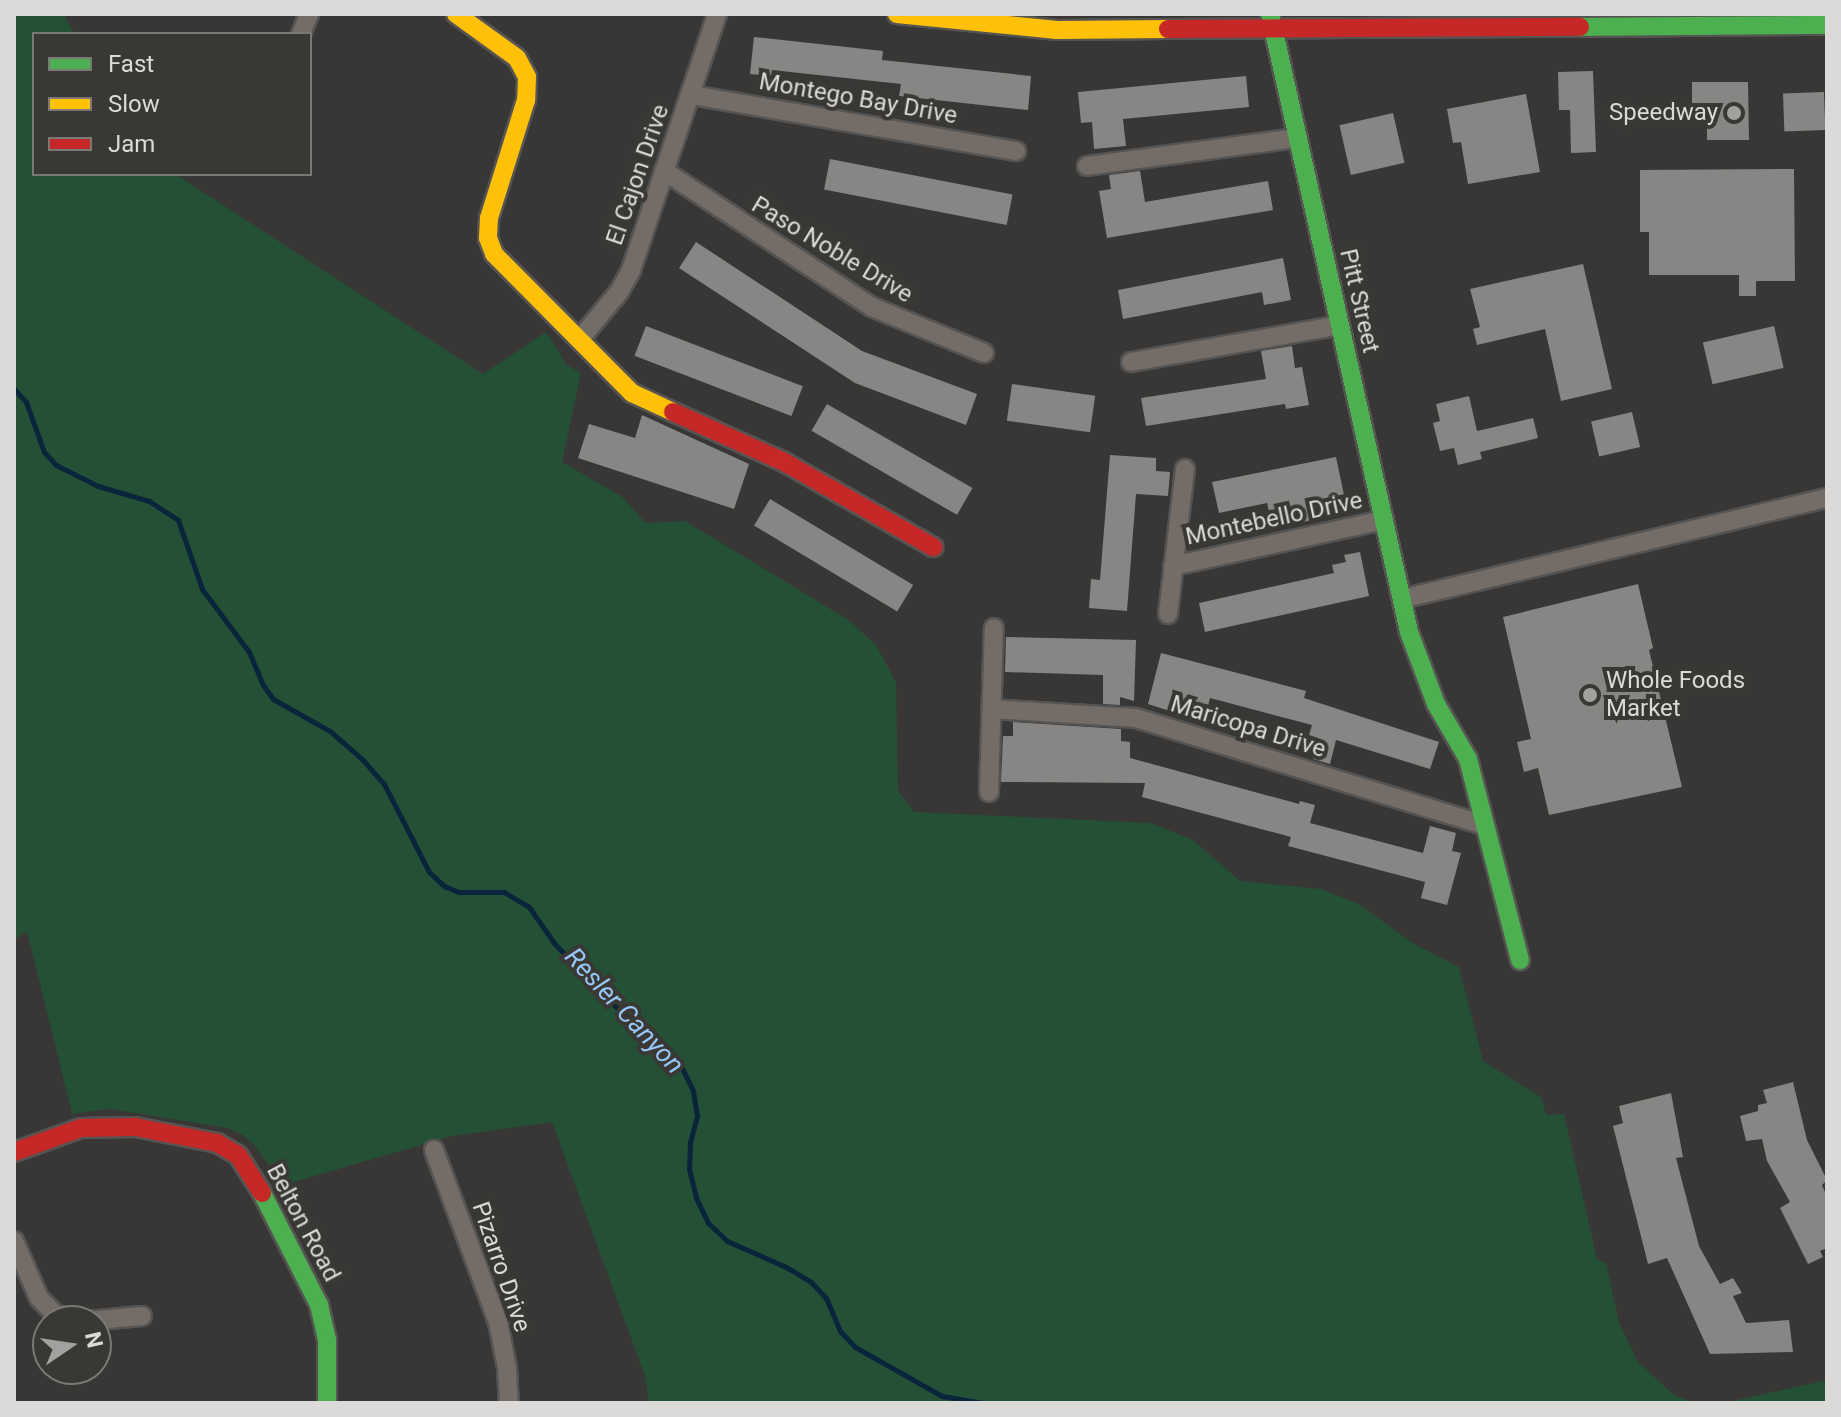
<!DOCTYPE html>
<style>
body{margin:0}
#map{position:relative;width:1841px;height:1417px;overflow:hidden;background:#383735;font-family:Roboto,sans-serif}
div>[style]{position:absolute}
[style*='--x']{left:calc(var(--x)*1px);top:calc(var(--y)*1px);width:calc(var(--w)*1px);rotate:calc(var(--a)*1deg)}
.green>*{inset:0;background:#245036}
.stream>*{height:5px;margin:-2.5px;padding:0 2.5px;transform-origin:2.5px;border-radius:2.5px;background:#09253c}
.building>*{inset:0;background:#878684;transform-origin:0 0}
.roads{filter:drop-shadow(2px 0 #555453) drop-shadow(-2px 0 #555453) drop-shadow(0 2px #555453) drop-shadow(0 -2px #555453)}
.street>*{height:18px;margin:-9px;padding:0 9px;transform-origin:9px;border-radius:9px;background:#736c67}
.fast>*{height:18px;margin:-9px;padding:0 9px;transform-origin:9px;border-radius:9px;background:#4caf50}
.slow>*{height:18px;margin:-9px;padding:0 9px;transform-origin:9px;border-radius:9px;background:#ffc107}
.jam>*{height:18px;margin:-9px;padding:0 9px;transform-origin:9px;border-radius:9px;background:#c62828}
.dots>*{width:22px;height:22px;translate:-50% -50%;box-sizing:border-box;border:4px solid #393834;border-radius:50%}
span{translate:-50% -50%;white-space:nowrap;text-align:center;line-height:1.15;-webkit-text-stroke:8px #393834;paint-order:stroke}
.street-label{font-size:24px;color:#dbdad8}
.poi-label{font-size:24px;color:#dbdad8}
.right{translate:-100% -50%;text-align:right}
.left{translate:0 -50%;text-align:left}
.water-label{font-size:26px;color:#96c7f6;font-style:italic}
.frame{position:absolute;inset:0;border:16px solid #dbdad8;pointer-events:none}
.legend{position:absolute;left:32px;top:32px;width:280px;height:144px;box-sizing:border-box;background:#393834;border:2px solid #7a7976;margin:0;padding:10px 14px;list-style:none;font-size:24px;color:#dbdad8}
.legend li{display:flex;align-items:center;gap:16px;height:40px}
.legend b{width:40px;border:2px solid #7a7976}
.north{position:absolute;left:32px;top:1305px;width:80px;height:80px;box-sizing:border-box;background:#393834;border:2px solid #7a7976;border-radius:50%;rotate:77deg;font-size:22px;font-weight:700;line-height:32px;text-align:center;color:#dbdad8}
.north::after{content:'';display:block;margin:auto;width:28px;height:36px;background:#a2a19f;clip-path:polygon(50% 0,100% 100%,50% 72%,0 100%)}
</style>
<div id="map">
<div class="green">
<i style="clip-path:polygon(14px 14px,64px 14px,74px 34px,34px 34px,34px 174px,175px 174px,483px 374px,546px 332px,567px 365px,581px 373px,562px 462px,621px 496px,646px 523px,685px 521px,847px 619px,876px 645px,896px 682px,898px 791px,914px 812px,1150px 823px,1193px 840px,1240px 881px,1321px 889px,1359px 904px,1414px 944px,1459px 967px,1483px 1061px,1541px 1097px,1546px 1115px,1564px 1114px,1597px 1259px,1606px 1263px,1619px 1323px,1638px 1362px,1674px 1395px,1696px 1403px,649px 1403px,645px 1376px,552px 1122px,452px 1136px,283px 1185px,255px 1146px,243px 1135px,228px 1128px,110px 1109px,72px 1114px,27px 931px,14px 940px)"></i>
<i style="clip-path:polygon(1827px 1380px,1827px 1403px,1723px 1403px)"></i>
</div>
<div class="stream">
<i style="--x:14;--y:389;--w:18;--a:47"></i>
<i style="--x:26;--y:402;--w:53;--a:70.2"></i>
<i style="--x:44;--y:452;--w:18;--a:47"></i>
<i style="--x:56;--y:465;--w:47;--a:26.6"></i>
<i style="--x:98;--y:486;--w:53;--a:16.4"></i>
<i style="--x:149;--y:501;--w:35;--a:33"></i>
<i style="--x:178;--y:520;--w:73;--a:70.8"></i>
<i style="--x:202;--y:589;--w:79;--a:53.3"></i>
<i style="--x:249;--y:652;--w:36;--a:67"></i>
<i style="--x:263;--y:685;--w:17;--a:54"></i>
<i style="--x:273;--y:699;--w:65;--a:29.3"></i>
<i style="--x:330;--y:731;--w:44;--a:41.3"></i>
<i style="--x:363;--y:760;--w:32;--a:49"></i>
<i style="--x:384;--y:784;--w:99;--a:62.9"></i>
<i style="--x:429;--y:872;--w:21;--a:43"></i>
<i style="--x:444;--y:886;--w:16;--a:22"></i>
<i style="--x:459;--y:892;--w:45;--a:0"></i>
<i style="--x:504;--y:892;--w:29;--a:31"></i>
<i style="--x:529;--y:907;--w:44;--a:55.2"></i>
<i style="--x:554;--y:943;--w:74;--a:46.6"></i>
<i style="--x:605;--y:997;--w:101;--a:41.8"></i>
<i style="--x:680;--y:1064;--w:30;--a:64"></i>
<i style="--x:693;--y:1091;--w:25;--a:81"></i>
<i style="--x:697;--y:1116;--w:28;--a:105"></i>
<i style="--x:690;--y:1143;--w:26;--a:92"></i>
<i style="--x:689;--y:1169;--w:30;--a:76"></i>
<i style="--x:696;--y:1198;--w:28;--a:64"></i>
<i style="--x:708;--y:1223;--w:26;--a:43"></i>
<i style="--x:727;--y:1241;--w:64;--a:23.8"></i>
<i style="--x:786;--y:1267;--w:29;--a:31"></i>
<i style="--x:811;--y:1282;--w:22;--a:47"></i>
<i style="--x:826;--y:1298;--w:36;--a:67"></i>
<i style="--x:840;--y:1331;--w:22;--a:47"></i>
<i style="--x:855;--y:1347;--w:100;--a:29.4"></i>
<i style="--x:942;--y:1396;--w:42;--a:9.7"></i>
</div>
<div class="building">
<i style="clip-path:polygon(754px 37px,883px 51px,882px 60px,1031px 76px,1028px 110px,899px 96px,901px 84px,772px 70px,771px 76px,750px 74px)"></i>
<i style="clip-path:polygon(1593px 71px,1596px 152px,1571px 153px,1570px 110px,1559px 110px,1558px 72px)"></i>
<i style="clip-path:polygon(1246px 76px,1249px 107px,1123px 119px,1126px 146px,1094px 149px,1092px 122px,1081px 123px,1078px 92px)"></i>
<i style="clip-path:polygon(1692px 82px,1748px 82px,1749px 140px,1707px 140px,1707px 114px,1692px 114px)"></i>
<i style="left:1824px;top:92px;width:38px;height:41px;rotate:88deg"></i>
<i style="clip-path:polygon(1526px 94px,1540px 172px,1468px 184px,1461px 142px,1453px 143px,1447px 109px)"></i>
<i style="left:1393px;top:113px;width:51px;height:55px;rotate:77deg"></i>
<i style="left:830px;top:159px;width:186px;height:31px;rotate:11deg"></i>
<i style="clip-path:polygon(1794px 169px,1795px 281px,1756px 281px,1756px 296px,1739px 296px,1739px 275px,1649px 275px,1649px 232px,1640px 232px,1640px 170px)"></i>
<i style="clip-path:polygon(1140px 171px,1145px 202px,1268px 181px,1273px 210px,1107px 238px,1099px 191px,1111px 189px,1109px 175px)"></i>
<i style="clip-path:polygon(696px 242px,862px 351px,977px 394px,966px 425px,855px 383px,679px 268px)"></i>
<i style="clip-path:polygon(1283px 258px,1291px 300px,1264px 305px,1262px 292px,1123px 319px,1118px 290px)"></i>
<i style="clip-path:polygon(1583px 264px,1612px 389px,1561px 401px,1545px 329px,1477px 345px,1473px 329px,1480px 327px,1470px 289px)"></i>
<i style="left:646px;top:326px;width:168px;height:32px;rotate:21deg"></i>
<i style="left:1774px;top:326px;width:43px;height:73px;rotate:77deg"></i>
<i style="clip-path:polygon(1292px 346px,1295px 368px,1302px 367px,1309px 405px,1286px 409px,1285px 404px,1146px 426px,1141px 398px,1266px 379px,1261px 351px)"></i>
<i style="left:1012px;top:384px;width:84px;height:37px;rotate:8deg"></i>
<i style="clip-path:polygon(1469px 396px,1477px 431px,1533px 418px,1538px 438px,1480px 452px,1482px 459px,1458px 465px,1454px 448px,1440px 451px,1433px 423px,1440px 421px,1436px 404px)"></i>
<i style="left:827px;top:404px;width:168px;height:31px;rotate:30deg"></i>
<i style="left:1632px;top:412px;width:36px;height:42px;rotate:77deg"></i>
<i style="clip-path:polygon(642px 415px,749px 464px,734px 509px,578px 458px,589px 424px,635px 438px)"></i>
<i style="clip-path:polygon(1110px 455px,1156px 458px,1156px 471px,1170px 472px,1168px 496px,1136px 494px,1127px 611px,1089px 608px,1091px 579px,1100px 580px)"></i>
<i style="clip-path:polygon(1336px 457px,1344px 495px,1333px 497px,1337px 514px,1273px 529px,1267px 503px,1219px 513px,1212px 482px)"></i>
<i style="left:770px;top:499px;width:167px;height:31px;rotate:31deg"></i>
<i style="clip-path:polygon(1360px 552px,1369px 596px,1205px 632px,1199px 603px,1334px 573px,1332px 565px,1346px 562px,1344px 555px)"></i>
<i style="clip-path:polygon(1638px 584px,1653px 648px,1649px 650px,1682px 787px,1549px 815px,1538px 768px,1524px 772px,1517px 742px,1531px 739px,1503px 617px)"></i>
<i style="clip-path:polygon(1006px 637px,1136px 640px,1134px 701px,1120px 697px,1120px 705px,1103px 704px,1103px 675px,1005px 672px)"></i>
<i style="clip-path:polygon(1161px 653px,1306px 691px,1304px 698px,1439px 742px,1430px 769px,1336px 740px,1330px 764px,1313px 759px,1318px 738px,1309px 735px,1312px 725px,1210px 698px,1204px 722px,1148px 704px)"></i>
<i style="clip-path:polygon(1013px 722px,1121px 729px,1121px 741px,1130px 742px,1130px 758px,1299px 804px,1300px 801px,1315px 805px,1310px 823px,1423px 853px,1430px 826px,1456px 833px,1452px 851px,1461px 853px,1447px 905px,1421px 898px,1425px 882px,1288px 846px,1291px 837px,1142px 797px,1145px 783px,1001px 782px,1003px 736px,1013px 736px)"></i>
<i style="clip-path:polygon(1793px 1082px,1807px 1140px,1827px 1180px,1822px 1185px,1827px 1197px,1827px 1248px,1820px 1251px,1823px 1257px,1808px 1264px,1780px 1208px,1790px 1202px,1767px 1161px,1762px 1139px,1746px 1141px,1740px 1116px,1758px 1111px,1758px 1105px,1767px 1103px,1763px 1090px)"></i>
<i style="clip-path:polygon(1671px 1093px,1683px 1157px,1676px 1158px,1699px 1246px,1720px 1284px,1733px 1278px,1742px 1293px,1733px 1296px,1746px 1323px,1789px 1320px,1793px 1352px,1710px 1354px,1667px 1258px,1648px 1264px,1613px 1126px,1623px 1123px,1619px 1106px)"></i>
</div>
<div class="roads">
<div class="street">
<i style="--x:301;--y:34;--w:22;--a:-68"></i>
<i style="--x:691;--y:95;--w:330;--a:9.8"></i>
<i style="--x:1087;--y:166;--w:212;--a:-7.6"></i>
<i style="--x:664;--y:171;--w:249;--a:33.2"></i>
<i style="--x:872;--y:307;--w:121;--a:22.3"></i>
<i style="--x:580;--y:339;--w:61;--a:-50.3"></i>
<i style="--x:619;--y:292;--w:25;--a:-61"></i>
<i style="--x:631;--y:270;--w:270;--a:-71.4"></i>
<i style="--x:1131;--y:362;--w:212;--a:-10"></i>
<i style="--x:1173;--y:566;--w:216;--a:-12.3"></i>
<i style="--x:1402;--y:599;--w:437;--a:-13.4"></i>
<i style="--x:1168;--y:614;--w:146;--a:-83.3"></i>
<i style="--x:992;--y:709;--w:144;--a:3.6"></i>
<i style="--x:1136;--y:718;--w:363;--a:17.1"></i>
<i style="--x:989;--y:792;--w:164;--a:-88.3"></i>
<i style="--x:434;--y:1150;--w:184;--a:69.6"></i>
<i style="--x:498;--y:1322;--w:47;--a:78.9"></i>
<i style="--x:507;--y:1368;--w:35;--a:87"></i>
<i style="--x:14;--y:1241;--w:62;--a:66.3"></i>
<i style="--x:39;--y:1298;--w:24;--a:45"></i>
<i style="--x:56;--y:1315;--w:28;--a:13"></i>
<i style="--x:87;--y:1321;--w:55;--a:-5.2"></i>
</div>
<div class="fast">
<i style="--x:1270;--y:14;--w:633;--a:77.32"></i>
<i style="--x:1409;--y:632;--w:77;--a:69.4"></i>
<i style="--x:1436;--y:704;--w:64;--a:59.8"></i>
<i style="--x:1468;--y:759;--w:208;--a:75.5"></i>
<i style="--x:1580;--y:27;--w:247;--a:-0.5"></i>
<i style="--x:262;--y:1193;--w:126;--a:63"></i>
<i style="--x:319;--y:1305;--w:36;--a:77"></i>
<i style="--x:327;--y:1340;--w:63;--a:90"></i>
</div>
<div class="slow">
<i style="--x:456;--y:14;--w:75;--a:35.8"></i>
<i style="--x:517;--y:58;--w:21;--a:62"></i>
<i style="--x:527;--y:77;--w:23;--a:92"></i>
<i style="--x:526;--y:100;--w:124;--a:107.4"></i>
<i style="--x:489;--y:218;--w:20;--a:93"></i>
<i style="--x:488;--y:238;--w:17;--a:69"></i>
<i style="--x:494;--y:254;--w:196;--a:45.2"></i>
<i style="--x:632;--y:393;--w:45;--a:24.9"></i>
<i style="--x:897;--y:14;--w:161;--a:5.7"></i>
<i style="--x:1057;--y:30;--w:111;--a:-0.5"></i>
</div>
<div class="jam">
<i style="--x:1168;--y:29;--w:412;--a:-0.3"></i>
<i style="--x:673;--y:412;--w:122;--a:24.2"></i>
<i style="--x:784;--y:462;--w:172;--a:29.7"></i>
<i style="--x:14;--y:1152;--w:71;--a:-19.7"></i>
<i style="--x:81;--y:1128;--w:54;--a:-1.1"></i>
<i style="--x:135;--y:1127;--w:84;--a:11"></i>
<i style="--x:217;--y:1143;--w:24;--a:30"></i>
<i style="--x:238;--y:1155;--w:45;--a:57.7"></i>
</div>
</div>
<div class="dots">
<i style="left:1734px;top:113px;background:#a2a19f"></i>
<i style="left:1590px;top:695px;background:#a2a19f"></i>
</div>
<div class="street-label">
<span style="left:858px;top:99px;rotate:10deg">Montego Bay Drive</span>
<span style="left:638px;top:175px;rotate:-71deg">El Cajon Drive</span>
<span style="left:832px;top:250px;rotate:31deg">Paso Noble Drive</span>
<span style="left:1359px;top:301px;rotate:77deg">Pitt Street</span>
<span style="left:1274px;top:519px;rotate:-12deg">Montebello Drive</span>
<span style="left:1248px;top:727px;rotate:17deg">Maricopa Drive</span>
<span style="left:303px;top:1223px;rotate:62deg">Belton Road</span>
<span style="left:501px;top:1267px;rotate:71deg">Pizarro Drive</span>
</div>
<div class="poi-label">
<span class="right" style="left:1718px;top:113px">Speedway</span>
<span class="left" style="left:1606px;top:695px">Whole Foods<br>Market</span>
</div>
<div class="water-label">
<span style="left:624px;top:1011px;rotate:47deg">Resler Canyon</span>
</div>
<div class="frame"></div>
<ul class="legend">
<li><b style="height:10px;background:#4caf50"></b>Fast</li>
<li><b style="height:10px;background:#ffc107"></b>Slow</li>
<li><b style="height:10px;background:#c62828"></b>Jam</li>
</ul>
<div class="north">N</div>
</div>
